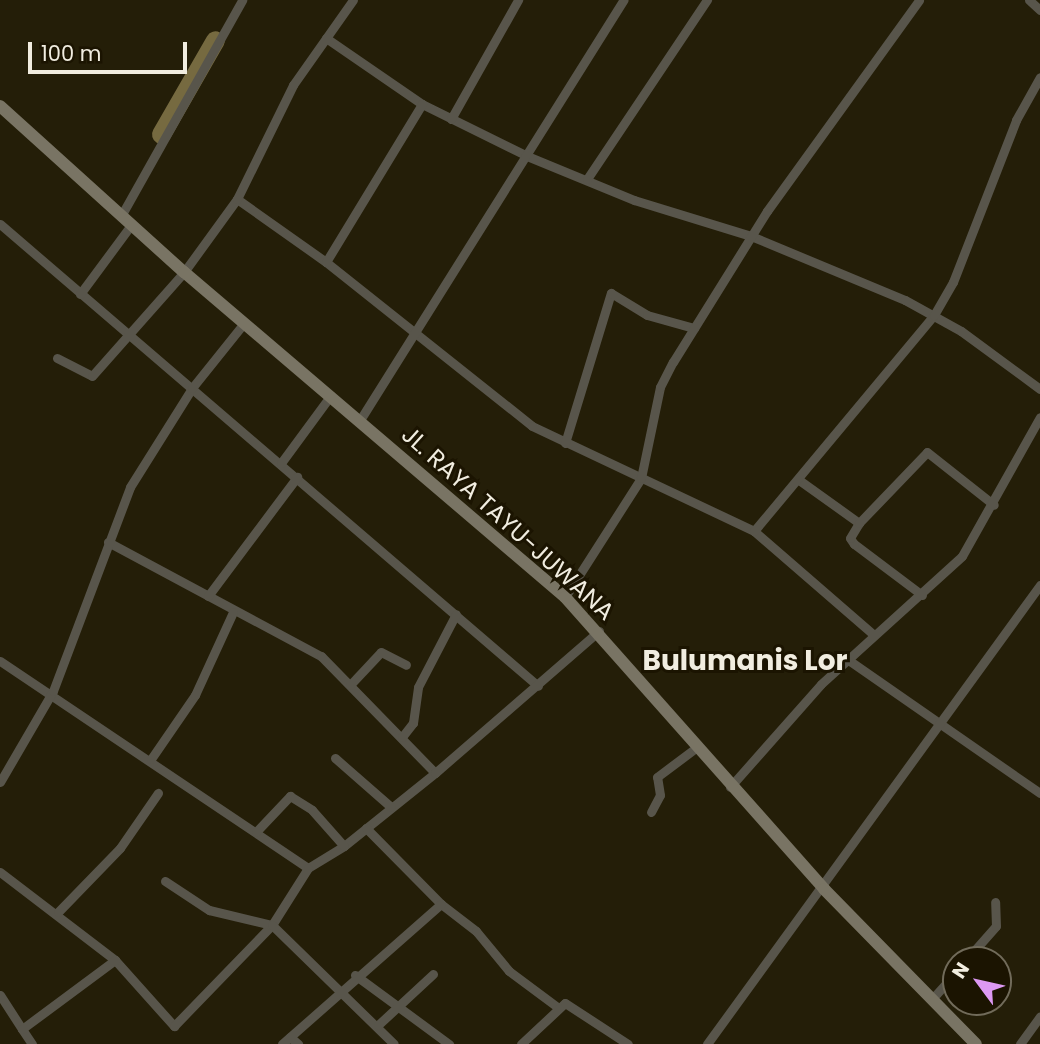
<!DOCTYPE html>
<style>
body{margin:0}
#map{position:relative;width:1040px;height:1044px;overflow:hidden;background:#241e08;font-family:Poppins,sans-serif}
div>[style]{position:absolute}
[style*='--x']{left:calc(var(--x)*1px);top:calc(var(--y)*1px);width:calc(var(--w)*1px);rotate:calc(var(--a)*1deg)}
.river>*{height:19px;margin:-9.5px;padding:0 9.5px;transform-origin:9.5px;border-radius:9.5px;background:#766a40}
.minor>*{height:9px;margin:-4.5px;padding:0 4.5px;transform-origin:4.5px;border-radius:4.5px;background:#58554b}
.secondary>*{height:12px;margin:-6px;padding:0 6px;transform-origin:6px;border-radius:6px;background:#797464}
span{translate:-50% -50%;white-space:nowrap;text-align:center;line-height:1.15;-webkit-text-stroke:6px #1b1401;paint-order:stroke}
.street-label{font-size:24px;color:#f1ede0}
.quarter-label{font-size:28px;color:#f1ede0;font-weight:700}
.north{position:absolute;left:942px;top:946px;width:70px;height:70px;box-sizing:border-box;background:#1b1401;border:2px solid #716b5a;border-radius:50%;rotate:303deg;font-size:19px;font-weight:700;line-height:28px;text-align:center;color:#f1ede0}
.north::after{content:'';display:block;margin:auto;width:24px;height:32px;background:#dd99f3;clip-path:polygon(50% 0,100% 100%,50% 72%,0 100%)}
.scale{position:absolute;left:28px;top:42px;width:159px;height:32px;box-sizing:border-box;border:4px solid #f1ede0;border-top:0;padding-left:9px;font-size:21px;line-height:24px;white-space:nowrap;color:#f1ede0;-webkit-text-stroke:5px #1b1401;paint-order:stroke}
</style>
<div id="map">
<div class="river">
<i style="--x:161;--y:134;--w:108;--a:-60.1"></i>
</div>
<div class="minor">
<i style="--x:1029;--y:0;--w:15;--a:42"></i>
<i style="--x:326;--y:38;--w:116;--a:34.5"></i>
<i style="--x:422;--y:104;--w:117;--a:26.3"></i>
<i style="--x:527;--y:156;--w:116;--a:22.4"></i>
<i style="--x:634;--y:200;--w:122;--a:17.1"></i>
<i style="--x:751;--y:236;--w:167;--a:22.6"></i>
<i style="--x:905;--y:300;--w:64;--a:29"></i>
<i style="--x:961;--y:331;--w:98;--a:36.3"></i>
<i style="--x:451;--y:119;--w:137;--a:-60.6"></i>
<i style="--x:587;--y:179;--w:216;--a:-56.2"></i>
<i style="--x:237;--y:199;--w:109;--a:35.3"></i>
<i style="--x:326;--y:262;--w:263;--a:38.5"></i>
<i style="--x:532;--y:426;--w:246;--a:25.3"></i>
<i style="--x:754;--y:531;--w:157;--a:40.9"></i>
<i style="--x:121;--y:216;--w:248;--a:-60.7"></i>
<i style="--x:0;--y:224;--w:709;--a:40.65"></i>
<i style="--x:326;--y:262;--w:185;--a:-58.7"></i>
<i style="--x:80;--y:294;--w:86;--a:-53.5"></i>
<i style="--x:57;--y:358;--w:39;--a:27"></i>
<i style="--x:92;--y:376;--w:139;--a:-48.5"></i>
<i style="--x:184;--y:272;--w:90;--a:-54"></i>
<i style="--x:237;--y:199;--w:127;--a:-63.8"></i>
<i style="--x:293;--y:85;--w:104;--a:-54.8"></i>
<i style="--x:360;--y:420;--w:496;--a:-57.9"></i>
<i style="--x:565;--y:443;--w:157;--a:-73"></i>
<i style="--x:611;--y:293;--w:42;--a:31.4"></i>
<i style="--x:647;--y:315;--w:49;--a:15.5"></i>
<i style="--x:281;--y:463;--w:84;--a:-53.7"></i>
<i style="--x:799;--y:480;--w:74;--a:35.6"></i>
<i style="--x:754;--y:531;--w:281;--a:-50.2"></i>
<i style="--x:934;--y:315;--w:38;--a:-60"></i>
<i style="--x:953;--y:282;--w:174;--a:-68.7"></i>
<i style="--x:1016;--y:120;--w:49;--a:-60.8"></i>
<i style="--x:108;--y:542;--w:242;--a:28.2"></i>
<i style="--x:321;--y:656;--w:163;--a:45.7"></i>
<i style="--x:922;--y:595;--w:85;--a:-143.1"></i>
<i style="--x:854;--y:544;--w:7;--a:-124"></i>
<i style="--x:850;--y:538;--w:17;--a:-59"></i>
<i style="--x:859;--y:523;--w:98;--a:-46.2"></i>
<i style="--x:927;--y:452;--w:85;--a:38.3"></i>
<i style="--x:208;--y:596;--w:149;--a:-53.2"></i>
<i style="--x:565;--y:597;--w:141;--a:-57.4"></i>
<i style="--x:641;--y:478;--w:93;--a:-78.2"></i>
<i style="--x:660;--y:387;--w:28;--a:-63"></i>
<i style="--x:673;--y:362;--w:178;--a:-58.1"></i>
<i style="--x:767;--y:211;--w:260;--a:-54.2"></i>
<i style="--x:847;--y:659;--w:235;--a:34.8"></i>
<i style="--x:0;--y:661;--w:371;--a:33.9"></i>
<i style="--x:308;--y:868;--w:42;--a:-31.4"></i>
<i style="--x:344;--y:846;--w:117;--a:-38.7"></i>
<i style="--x:435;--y:773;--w:217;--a:-40.9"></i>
<i style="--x:350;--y:685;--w:45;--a:-46.8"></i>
<i style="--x:381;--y:652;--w:28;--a:27"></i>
<i style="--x:402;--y:737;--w:18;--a:-52"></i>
<i style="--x:413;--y:723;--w:36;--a:-82"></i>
<i style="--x:418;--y:687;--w:82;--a:-62.5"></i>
<i style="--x:335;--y:758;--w:74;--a:41.2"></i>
<i style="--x:151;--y:759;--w:78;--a:-55.5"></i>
<i style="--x:195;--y:695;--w:91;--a:-65.4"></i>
<i style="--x:0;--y:782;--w:105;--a:-59.8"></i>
<i style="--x:53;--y:691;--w:218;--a:-69.3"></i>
<i style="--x:130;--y:487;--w:117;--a:-57.9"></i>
<i style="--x:192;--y:388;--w:83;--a:-51.3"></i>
<i style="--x:730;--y:787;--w:137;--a:-48.5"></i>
<i style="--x:821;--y:684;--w:190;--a:-42.2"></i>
<i style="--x:962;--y:556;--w:159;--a:-60.7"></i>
<i style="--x:651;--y:812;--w:19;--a:-62"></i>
<i style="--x:660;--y:795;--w:18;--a:-99"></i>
<i style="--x:657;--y:777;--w:50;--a:-36.9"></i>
<i style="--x:366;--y:828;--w:107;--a:45.4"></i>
<i style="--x:441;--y:904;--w:44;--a:37.6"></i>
<i style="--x:476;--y:931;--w:52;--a:50.5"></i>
<i style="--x:509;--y:971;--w:59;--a:36.7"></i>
<i style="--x:256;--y:832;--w:50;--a:-46.6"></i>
<i style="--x:290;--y:796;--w:26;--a:32"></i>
<i style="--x:312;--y:810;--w:48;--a:48.4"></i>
<i style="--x:0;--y:872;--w:145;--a:37.4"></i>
<i style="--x:115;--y:960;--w:89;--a:48.2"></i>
<i style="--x:174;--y:1026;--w:141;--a:-45.9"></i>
<i style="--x:272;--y:925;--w:67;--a:-57.7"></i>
<i style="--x:165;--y:881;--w:53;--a:33.4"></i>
<i style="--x:209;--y:910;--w:65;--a:13.4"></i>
<i style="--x:272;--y:925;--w:170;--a:44.3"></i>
<i style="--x:58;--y:912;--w:89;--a:-45.9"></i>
<i style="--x:120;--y:848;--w:67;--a:-55.4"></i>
<i style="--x:966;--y:960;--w:45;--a:-48.6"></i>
<i style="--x:996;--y:926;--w:24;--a:-92"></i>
<i style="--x:355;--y:975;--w:117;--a:36.3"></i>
<i style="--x:0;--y:995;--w:40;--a:57.1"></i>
<i style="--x:932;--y:999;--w:36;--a:-48"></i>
<i style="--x:378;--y:1025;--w:75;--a:-42.8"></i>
<i style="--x:290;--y:1037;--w:11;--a:41"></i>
<i style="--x:32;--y:1044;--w:18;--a:-124"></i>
<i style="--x:22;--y:1029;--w:116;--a:-36.6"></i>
<i style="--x:282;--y:1044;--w:212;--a:-41.4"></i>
<i style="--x:521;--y:1044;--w:60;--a:-43"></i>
<i style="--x:565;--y:1003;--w:75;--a:33.1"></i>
<i style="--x:707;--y:1044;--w:567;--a:-54.04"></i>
<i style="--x:1020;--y:1044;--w:34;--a:-54"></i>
</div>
<div class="secondary">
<i style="--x:0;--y:106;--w:248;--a:42.1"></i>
<i style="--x:184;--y:272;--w:501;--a:40.46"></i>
<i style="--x:565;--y:597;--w:390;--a:48.4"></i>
<i style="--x:824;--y:889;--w:217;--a:45.6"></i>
</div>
<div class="street-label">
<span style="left:508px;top:523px;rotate:42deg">JL. RAYA TAYU-JUWANA</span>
</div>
<div class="quarter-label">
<span style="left:745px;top:661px">Bulumanis Lor</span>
</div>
<div class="north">N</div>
<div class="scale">100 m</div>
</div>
